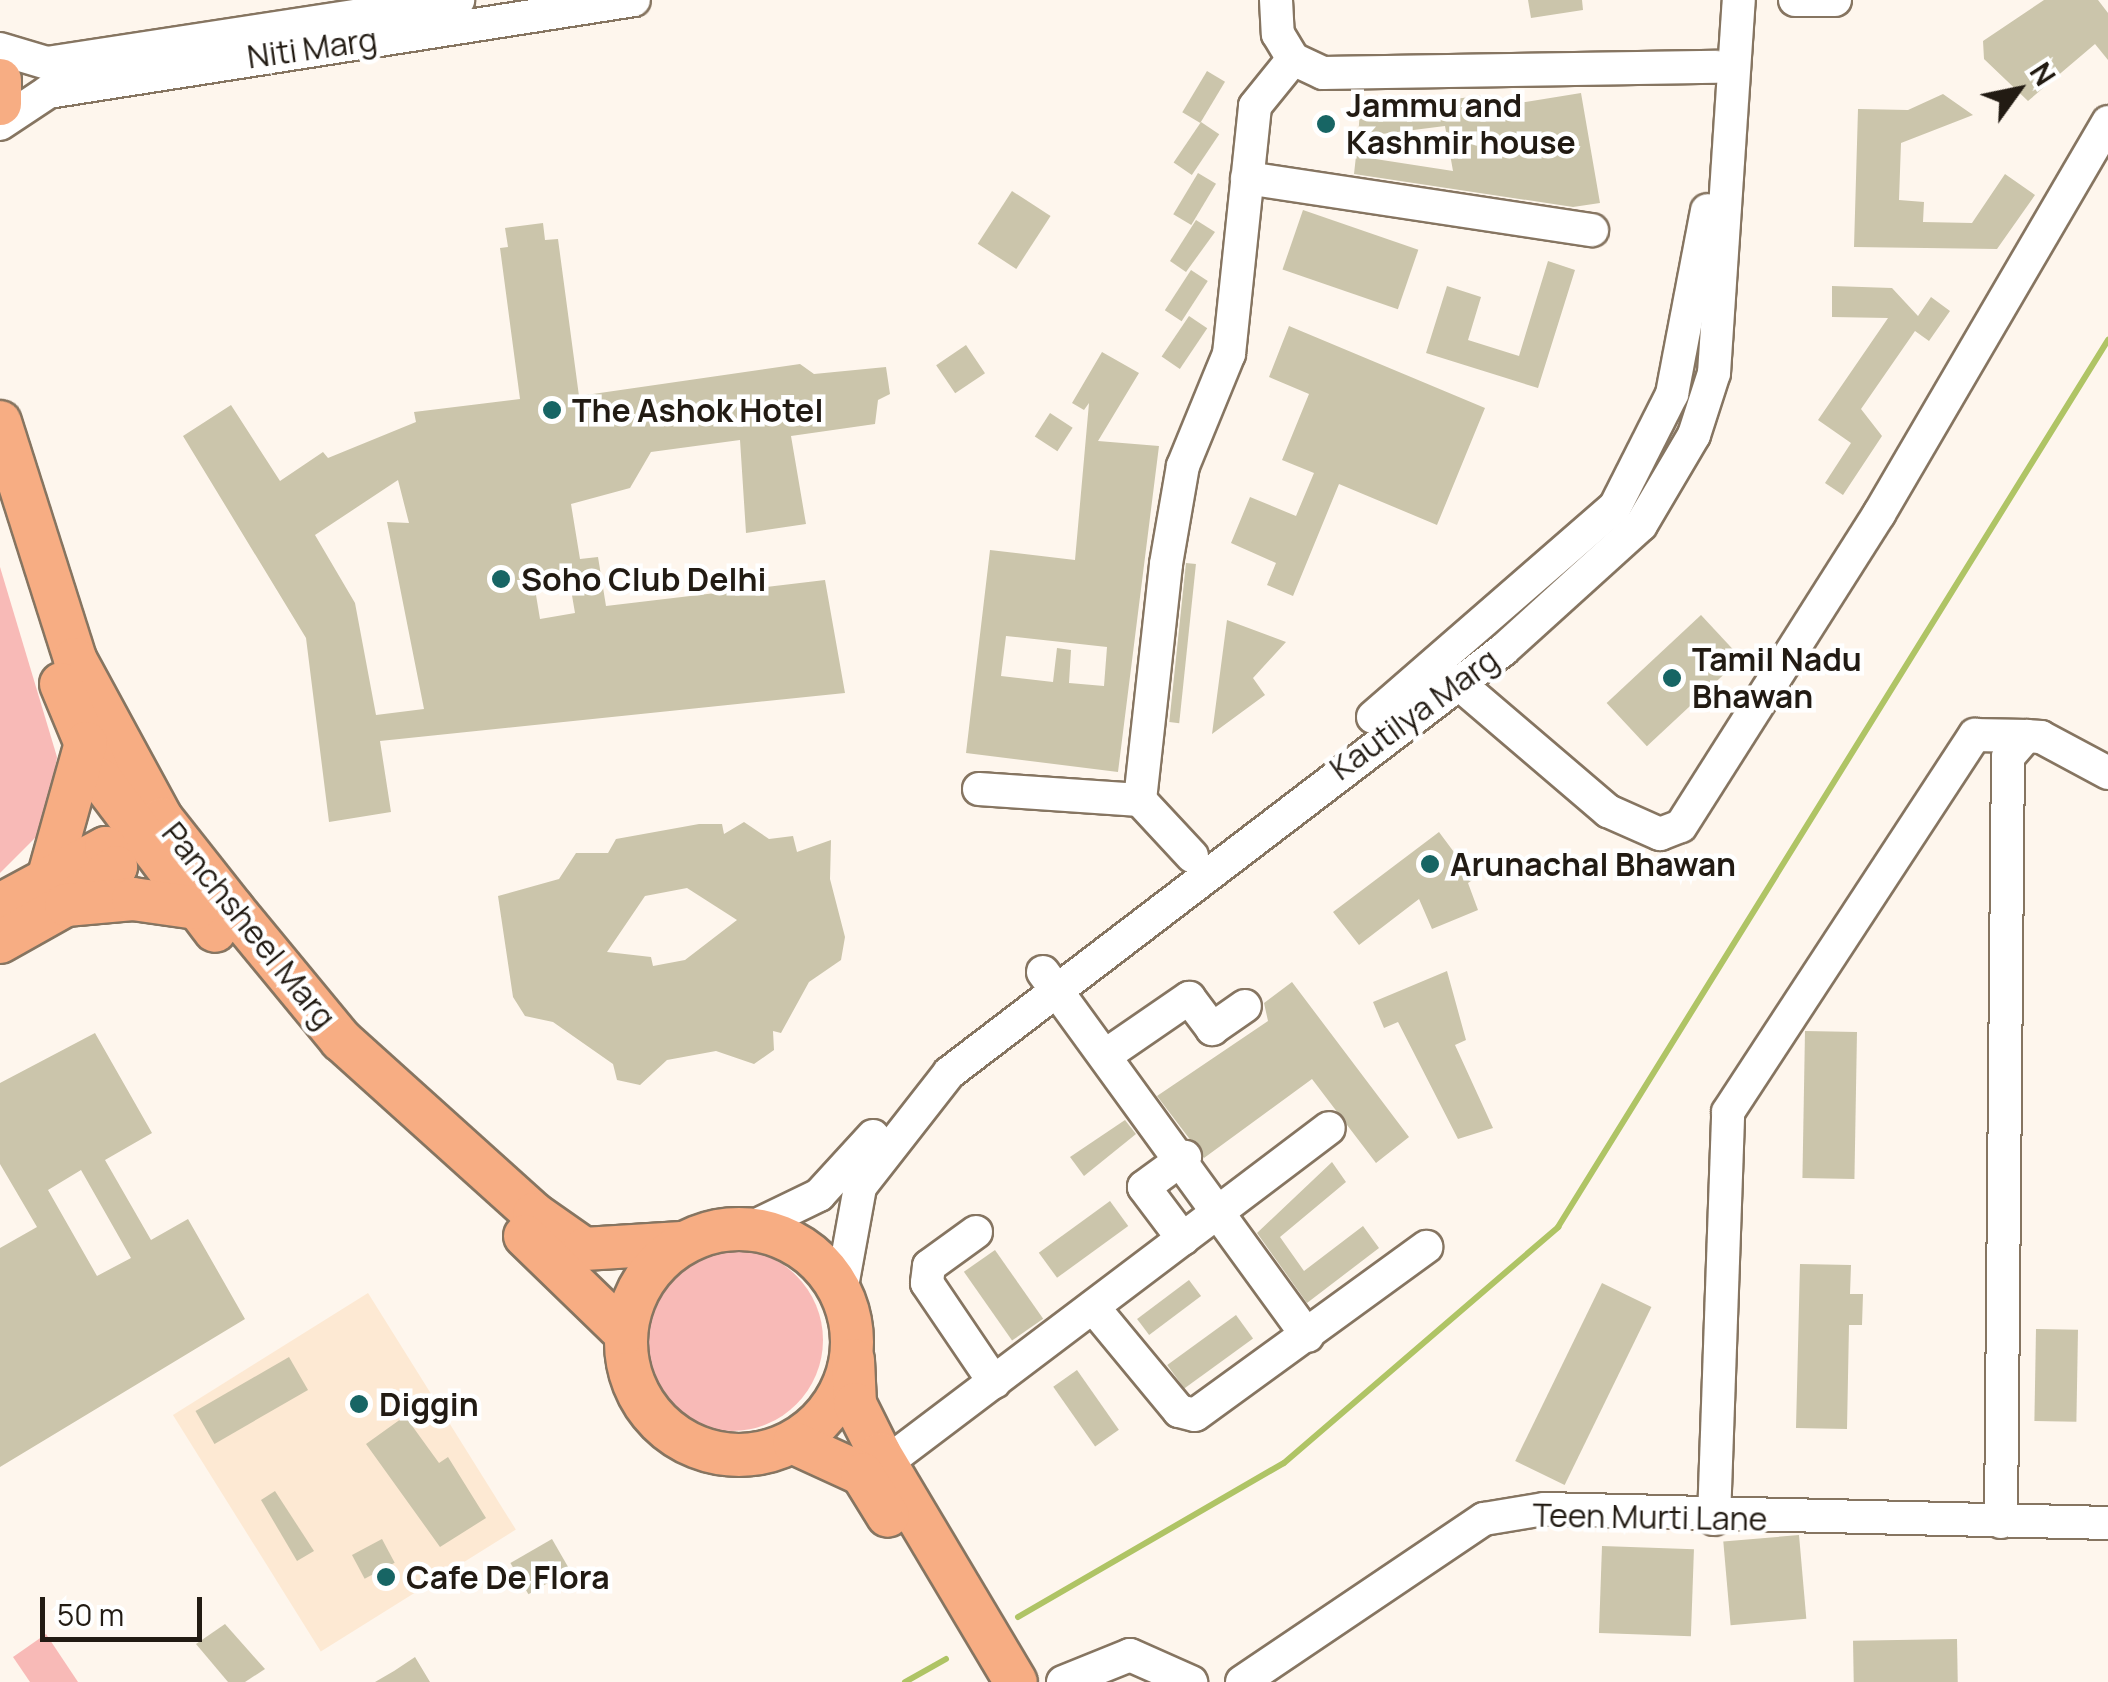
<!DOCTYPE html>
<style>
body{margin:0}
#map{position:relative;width:2108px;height:1682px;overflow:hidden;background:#fef6ed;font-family:Manrope,sans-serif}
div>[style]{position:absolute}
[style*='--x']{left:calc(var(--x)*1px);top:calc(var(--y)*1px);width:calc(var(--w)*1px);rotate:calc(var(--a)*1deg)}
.built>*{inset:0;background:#fde9d3;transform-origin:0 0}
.green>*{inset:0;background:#f8bab7}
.round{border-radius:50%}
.stream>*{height:6px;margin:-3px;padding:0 3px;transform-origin:3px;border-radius:3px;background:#afc465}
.building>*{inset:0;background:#cbc5ab;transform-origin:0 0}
.roads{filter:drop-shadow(2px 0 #867561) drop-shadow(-2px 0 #867561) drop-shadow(0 2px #867561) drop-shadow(0 -2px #867561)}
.minor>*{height:32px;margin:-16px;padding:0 16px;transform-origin:16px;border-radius:16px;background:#fff}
.major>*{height:42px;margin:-21px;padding:0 21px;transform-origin:21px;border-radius:21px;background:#f7ad83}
.major>.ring{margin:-21px;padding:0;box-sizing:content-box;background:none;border:42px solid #f7ad83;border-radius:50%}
.dots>*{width:28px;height:28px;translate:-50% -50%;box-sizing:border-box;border:5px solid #fff;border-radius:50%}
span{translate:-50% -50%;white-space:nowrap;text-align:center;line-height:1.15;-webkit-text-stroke:9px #fff;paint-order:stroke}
.street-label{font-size:32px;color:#221b13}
.poi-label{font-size:32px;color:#221b13;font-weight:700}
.left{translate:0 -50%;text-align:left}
.north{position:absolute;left:1968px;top:40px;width:100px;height:100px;-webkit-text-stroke:8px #fff;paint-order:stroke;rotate:57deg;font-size:28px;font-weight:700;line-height:40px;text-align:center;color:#221b13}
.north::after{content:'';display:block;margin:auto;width:35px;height:45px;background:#221b13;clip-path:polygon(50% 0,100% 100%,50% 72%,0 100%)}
.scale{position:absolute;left:40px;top:1597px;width:162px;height:45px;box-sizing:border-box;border:5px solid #221b13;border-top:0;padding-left:12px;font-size:30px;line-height:35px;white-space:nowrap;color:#221b13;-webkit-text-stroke:8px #fff;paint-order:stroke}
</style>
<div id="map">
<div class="built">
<i style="left:368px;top:1293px;width:279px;height:230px;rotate:58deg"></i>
</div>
<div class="green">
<i style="clip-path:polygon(0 567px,57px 757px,45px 828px,0 873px)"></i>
<i class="round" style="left:641px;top:1249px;width:182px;height:182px"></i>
<i style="clip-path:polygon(46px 1634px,78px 1682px,30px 1682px,13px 1657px)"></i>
</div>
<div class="stream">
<i style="--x:1018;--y:1617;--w:307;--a:-30.1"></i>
<i style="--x:1284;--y:1463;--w:362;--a:-40.7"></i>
<i style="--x:1558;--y:1227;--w:1044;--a:-58.2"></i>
<i style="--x:905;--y:1682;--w:47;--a:-29.3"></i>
</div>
<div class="building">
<i style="clip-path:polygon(1528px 0,1582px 0,1583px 10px,1531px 18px)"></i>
<i style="clip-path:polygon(2044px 0,2098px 0,2108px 13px,2108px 60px,2095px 44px,2028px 101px,1984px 59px,1983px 41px)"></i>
<i style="left:1207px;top:71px;width:21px;height:48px;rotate:31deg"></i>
<i style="clip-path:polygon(1581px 93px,1600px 203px,1573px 207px,1354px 174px,1356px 156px,1453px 171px,1445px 126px,1358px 137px,1360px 111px,1486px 95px,1488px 108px)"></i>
<i style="clip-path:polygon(1943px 94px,1973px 115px,1901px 143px,1899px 200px,1924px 202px,1923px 222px,1972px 223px,2005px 174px,2035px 195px,1997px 249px,1854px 247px,1858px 109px,1908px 110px)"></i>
<i style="left:1201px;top:122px;width:22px;height:49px;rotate:34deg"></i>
<i style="left:1198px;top:173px;width:21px;height:48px;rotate:31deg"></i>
<i style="left:1012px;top:191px;width:46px;height:63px;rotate:33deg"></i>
<i style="left:1303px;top:210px;width:122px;height:63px;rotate:19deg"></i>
<i style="clip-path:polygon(1196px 220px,1215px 232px,1186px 272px,1170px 261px)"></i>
<i style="clip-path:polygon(evenodd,543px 223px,545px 240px,558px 239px,579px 396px,800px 364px,814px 374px,886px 367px,890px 394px,878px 400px,875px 424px,791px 436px,806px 524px,746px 533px,740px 440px,651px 452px,630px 488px,571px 504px,580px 559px,598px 557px,606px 606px,825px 580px,845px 693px,380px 741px,391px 812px,329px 822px,306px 638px,183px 436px,231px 405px,280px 481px,323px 452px,328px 458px,416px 422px,414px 412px,520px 399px,500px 248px,508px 247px,505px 228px,543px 223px,398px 480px,409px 523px,387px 522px,424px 709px,376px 715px,355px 603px,315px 535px,398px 480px,543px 223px,569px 578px,575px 613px,540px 619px,534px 583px,569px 578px)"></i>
<i style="clip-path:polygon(1548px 261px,1575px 270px,1538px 388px,1426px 353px,1447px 286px,1481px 297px,1468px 340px,1519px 356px)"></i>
<i style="left:1191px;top:270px;width:20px;height:48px;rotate:33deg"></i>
<i style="clip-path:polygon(1832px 286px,1892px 288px,1918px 316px,1931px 297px,1950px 311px,1929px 341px,1915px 331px,1861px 409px,1882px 436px,1843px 495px,1825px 483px,1851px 443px,1818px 420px,1888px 318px,1832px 317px)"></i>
<i style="left:1189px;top:316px;width:22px;height:49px;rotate:34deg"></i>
<i style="clip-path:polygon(1289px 326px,1485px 408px,1437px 525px,1339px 484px,1293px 596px,1267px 585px,1276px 563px,1231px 543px,1250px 497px,1296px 516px,1314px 473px,1282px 460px,1309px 394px,1269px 377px)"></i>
<i style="left:966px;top:345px;width:34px;height:36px;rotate:56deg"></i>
<i style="clip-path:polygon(evenodd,1102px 352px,1139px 373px,1098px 441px,1159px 446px,1118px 772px,966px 753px,990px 550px,1075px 560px,1089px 403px,1084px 410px,1072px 403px,1102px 352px,1006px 636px,1107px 647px,1104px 686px,1069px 683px,1071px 650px,1057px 648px,1053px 682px,1001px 676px,1006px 636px)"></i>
<i style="left:1050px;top:413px;width:27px;height:28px;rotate:33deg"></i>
<i style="left:1186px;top:563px;width:10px;height:160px;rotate:6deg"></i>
<i style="left:1701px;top:615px;width:59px;height:129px;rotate:47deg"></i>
<i style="clip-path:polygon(1227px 620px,1286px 642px,1253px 678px,1265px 695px,1212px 734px)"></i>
<i style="clip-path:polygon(evenodd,744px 822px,769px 839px,793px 836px,797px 852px,831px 840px,830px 879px,845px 937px,841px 960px,809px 982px,781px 1033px,773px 1031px,774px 1050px,754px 1064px,716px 1051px,667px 1060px,640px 1085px,617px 1080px,613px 1064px,553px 1022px,525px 1016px,513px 997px,498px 896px,559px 879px,576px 853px,608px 853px,616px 839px,699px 824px,722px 824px,724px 834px,744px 822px,687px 888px,737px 920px,685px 960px,653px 966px,651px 957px,607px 952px,645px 896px,687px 888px)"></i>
<i style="clip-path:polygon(1439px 832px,1474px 879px,1468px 883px,1478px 910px,1432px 929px,1419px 899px,1359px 945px,1333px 912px)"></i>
<i style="clip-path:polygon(1447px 971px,1466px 1040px,1455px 1045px,1493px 1128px,1458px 1139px,1398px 1022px,1384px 1028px,1373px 1002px)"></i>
<i style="clip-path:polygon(1292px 982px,1409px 1137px,1376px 1163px,1312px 1079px,1204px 1158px,1157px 1096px,1268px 1021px,1264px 1003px)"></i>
<i style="left:1805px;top:1031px;width:52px;height:147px;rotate:1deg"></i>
<i style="clip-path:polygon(evenodd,95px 1033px,152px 1133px,105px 1160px,151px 1240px,188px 1219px,245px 1319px,0 1467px,0 1248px,37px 1227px,0 1164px,0 1083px,95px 1033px,81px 1170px,131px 1258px,97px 1276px,48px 1190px,81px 1170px)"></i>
<i style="clip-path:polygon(1125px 1120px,1136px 1134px,1084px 1176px,1070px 1157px)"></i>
<i style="clip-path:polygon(1332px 1162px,1346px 1182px,1280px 1237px,1304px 1271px,1363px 1226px,1379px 1248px,1307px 1303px,1257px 1233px)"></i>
<i style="left:1110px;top:1201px;width:31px;height:88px;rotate:54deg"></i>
<i style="left:995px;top:1250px;width:84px;height:38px;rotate:55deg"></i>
<i style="clip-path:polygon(1800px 1264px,1851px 1265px,1850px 1294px,1863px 1294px,1862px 1325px,1849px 1325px,1847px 1429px,1796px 1428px)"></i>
<i style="left:1189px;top:1280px;width:20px;height:65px;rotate:53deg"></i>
<i style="left:1602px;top:1283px;width:55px;height:198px;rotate:26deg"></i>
<i style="left:1236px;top:1315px;width:29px;height:85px;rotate:54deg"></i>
<i style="left:2036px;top:1329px;width:42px;height:92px;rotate:1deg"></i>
<i style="left:289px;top:1357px;width:38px;height:108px;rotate:60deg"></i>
<i style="left:1077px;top:1370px;width:73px;height:29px;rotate:55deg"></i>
<i style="clip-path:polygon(405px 1416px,439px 1463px,448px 1457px,486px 1518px,440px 1547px,366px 1444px)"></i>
<i style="clip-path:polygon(275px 1491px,314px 1551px,297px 1561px,261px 1500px)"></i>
<i style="left:1799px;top:1535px;width:84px;height:76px;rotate:85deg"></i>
<i style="left:382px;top:1539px;width:27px;height:34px;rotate:62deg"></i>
<i style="left:552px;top:1539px;width:36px;height:48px;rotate:60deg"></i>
<i style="left:1602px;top:1546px;width:92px;height:87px;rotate:2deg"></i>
<i style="clip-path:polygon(225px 1624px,265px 1669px,245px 1682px,228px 1682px,196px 1644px)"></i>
<i style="left:1957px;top:1639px;width:43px;height:104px;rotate:89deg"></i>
<i style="clip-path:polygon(415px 1657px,430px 1682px,375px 1682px,394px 1671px)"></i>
</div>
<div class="roads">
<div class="minor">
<i style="--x:1276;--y:0;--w:34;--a:87"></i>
<i style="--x:1278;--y:34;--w:29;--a:59"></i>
<i style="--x:1293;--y:59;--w:33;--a:25"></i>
<i style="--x:1323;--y:73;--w:393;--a:-0.9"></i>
<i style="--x:1795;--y:0;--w:40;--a:0"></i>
<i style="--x:0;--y:49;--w:49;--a:16.6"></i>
<i style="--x:47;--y:63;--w:416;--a:-8.7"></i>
<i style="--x:0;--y:124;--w:58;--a:-33.7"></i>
<i style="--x:48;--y:92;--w:593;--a:-8.92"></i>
<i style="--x:1247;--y:178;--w:349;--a:8.6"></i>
<i style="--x:1457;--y:682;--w:199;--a:40.5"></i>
<i style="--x:1608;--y:811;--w:57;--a:23.9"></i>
<i style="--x:1660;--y:834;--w:22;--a:-21"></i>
<i style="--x:1681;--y:826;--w:370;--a:-57.6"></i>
<i style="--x:1879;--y:514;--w:454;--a:-59.7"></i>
<i style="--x:1373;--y:717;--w:320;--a:-41"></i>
<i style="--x:1615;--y:507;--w:127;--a:-63.2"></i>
<i style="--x:1672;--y:394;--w:187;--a:-79.2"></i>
<i style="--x:979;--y:789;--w:161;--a:3.9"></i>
<i style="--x:1192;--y:856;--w:76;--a:-132.9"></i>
<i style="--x:1140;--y:800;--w:237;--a:-83.7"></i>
<i style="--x:1166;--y:564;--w:99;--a:-80.2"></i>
<i style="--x:1183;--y:466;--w:121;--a:-67.7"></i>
<i style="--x:1229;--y:354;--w:249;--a:-84"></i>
<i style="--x:1255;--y:106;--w:60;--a:-51"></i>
<i style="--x:1043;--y:972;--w:450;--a:54"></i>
<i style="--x:1106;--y:1055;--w:101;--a:-34.5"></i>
<i style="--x:1189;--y:998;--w:39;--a:53"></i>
<i style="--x:1212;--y:1029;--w:40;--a:-34.9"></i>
<i style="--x:751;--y:1228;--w:76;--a:-25.9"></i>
<i style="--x:819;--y:1195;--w:80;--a:-47.5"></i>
<i style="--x:976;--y:1232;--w:58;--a:144.1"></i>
<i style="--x:929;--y:1266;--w:17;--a:97"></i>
<i style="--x:927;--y:1283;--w:120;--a:55.9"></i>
<i style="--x:1183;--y:1239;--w:65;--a:-126.9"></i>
<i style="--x:1144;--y:1187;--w:51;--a:-36.2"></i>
<i style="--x:841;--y:1292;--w:107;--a:-79.7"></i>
<i style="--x:860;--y:1187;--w:145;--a:-52"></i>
<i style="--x:949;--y:1073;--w:697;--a:-37.36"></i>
<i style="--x:1503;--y:650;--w:186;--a:-42.2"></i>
<i style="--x:1641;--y:525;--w:104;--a:-59.5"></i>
<i style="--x:1694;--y:435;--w:65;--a:-72.1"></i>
<i style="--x:1714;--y:373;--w:374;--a:-86.2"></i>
<i style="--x:1093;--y:1307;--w:135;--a:50.4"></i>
<i style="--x:1179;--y:1411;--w:16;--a:14"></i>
<i style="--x:1195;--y:1415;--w:286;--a:-36"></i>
<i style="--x:886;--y:1463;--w:555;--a:-37.1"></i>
<i style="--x:1714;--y:1519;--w:407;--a:-88"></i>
<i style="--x:1728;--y:1112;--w:451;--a:-56.8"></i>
<i style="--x:1975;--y:735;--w:51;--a:1.1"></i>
<i style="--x:2001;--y:1522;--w:765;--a:-89.48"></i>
<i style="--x:2008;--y:757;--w:28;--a:-49"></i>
<i style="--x:2026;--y:736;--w:15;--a:4"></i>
<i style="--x:2041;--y:737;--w:76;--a:28.2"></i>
<i style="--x:1063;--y:1682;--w:72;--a:-21.9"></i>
<i style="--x:1130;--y:1655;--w:67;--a:23.9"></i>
<i style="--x:1242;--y:1682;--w:292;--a:-34"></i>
<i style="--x:1484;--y:1519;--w:61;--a:-9.5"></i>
<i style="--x:1544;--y:1509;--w:564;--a:1.42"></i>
</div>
<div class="major">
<i style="--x:0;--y:80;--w:24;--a:90"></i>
<i style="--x:0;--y:422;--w:249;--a:72.4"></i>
<i style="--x:75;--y:659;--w:182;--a:61.5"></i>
<i style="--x:162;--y:819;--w:115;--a:51.7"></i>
<i style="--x:233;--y:909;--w:170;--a:50.5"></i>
<i style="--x:341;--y:1040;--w:260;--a:42"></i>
<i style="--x:534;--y:1214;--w:61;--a:35"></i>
<i style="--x:584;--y:1249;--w:98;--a:-3.5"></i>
<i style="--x:61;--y:684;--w:104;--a:67.4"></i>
<i style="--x:101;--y:780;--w:189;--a:52.9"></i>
<i style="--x:50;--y:872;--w:134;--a:-74.4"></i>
<i style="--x:0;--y:905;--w:120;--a:-28.3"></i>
<i style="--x:106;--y:848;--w:21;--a:62"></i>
<i style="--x:116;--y:867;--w:63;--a:142.8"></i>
<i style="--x:0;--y:942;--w:76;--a:-29.3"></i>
<i style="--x:66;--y:905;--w:67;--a:-5.1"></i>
<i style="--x:133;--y:899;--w:64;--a:8.1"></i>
<i class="ring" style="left:626px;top:1229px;width:184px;height:184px"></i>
<i style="--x:525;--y:1236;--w:139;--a:44.1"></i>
<i style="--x:853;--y:1360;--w:44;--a:87.4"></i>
<i style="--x:855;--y:1404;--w:56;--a:63.4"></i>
<i style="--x:880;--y:1454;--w:265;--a:59.2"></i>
<i style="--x:794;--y:1443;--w:75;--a:24.5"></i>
<i style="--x:862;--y:1474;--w:49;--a:58.2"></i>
</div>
</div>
<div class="dots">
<i style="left:1326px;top:124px;background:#176564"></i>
<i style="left:552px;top:410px;background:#176564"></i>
<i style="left:501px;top:579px;background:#176564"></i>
<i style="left:1672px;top:678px;background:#176564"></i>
<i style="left:1430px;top:864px;background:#176564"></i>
<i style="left:359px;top:1404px;background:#176564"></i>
<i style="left:386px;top:1577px;background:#176564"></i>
</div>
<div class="street-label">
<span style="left:312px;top:48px;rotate:-8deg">Niti Marg</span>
<span style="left:1414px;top:714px;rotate:-36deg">Kautilya Marg</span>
<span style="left:249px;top:925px;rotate:51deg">Panchsheel Marg</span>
<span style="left:1650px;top:1517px;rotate:1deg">Teen Murti Lane</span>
</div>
<div class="poi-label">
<span class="left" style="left:1346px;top:124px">Jammu and<br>Kashmir house</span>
<span class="left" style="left:572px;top:410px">The Ashok Hotel</span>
<span class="left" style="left:521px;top:579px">Soho Club Delhi</span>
<span class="left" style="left:1692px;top:678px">Tamil Nadu<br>Bhawan</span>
<span class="left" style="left:1450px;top:864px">Arunachal Bhawan</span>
<span class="left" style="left:379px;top:1404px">Diggin</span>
<span class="left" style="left:406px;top:1577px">Cafe De Flora</span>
</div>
<div class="north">N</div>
<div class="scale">50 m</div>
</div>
